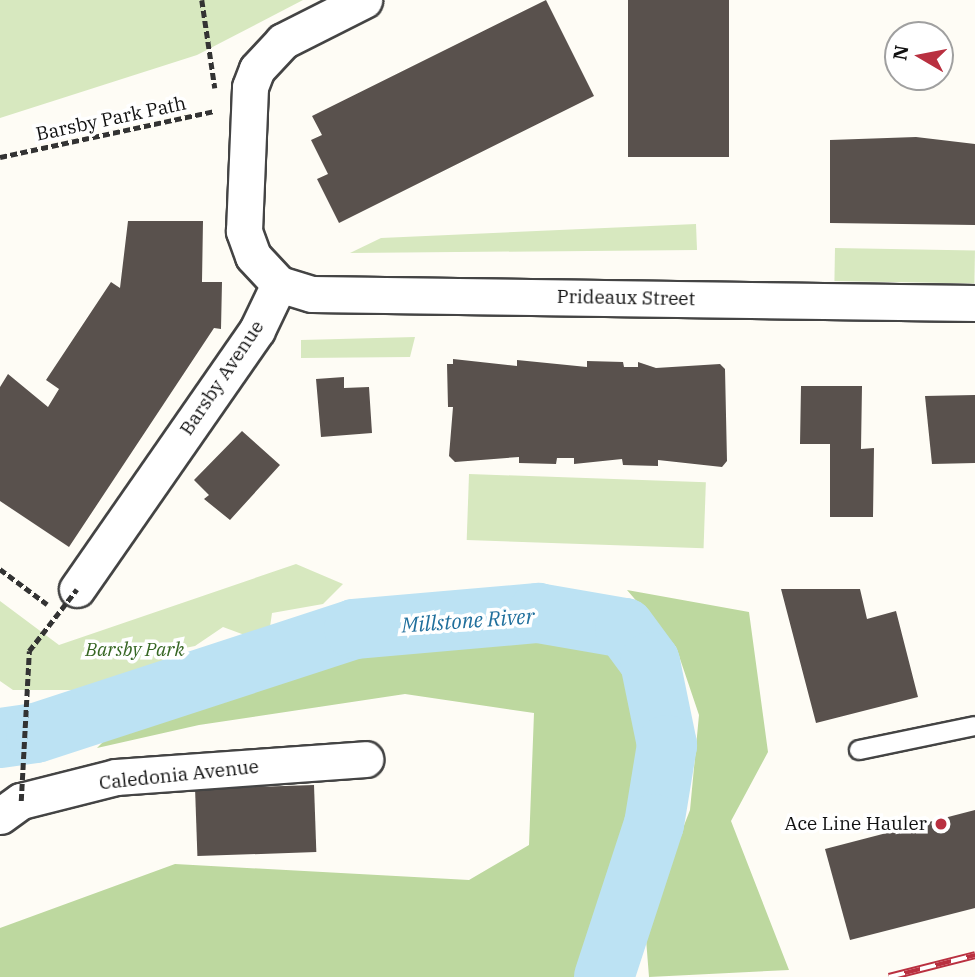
<!DOCTYPE html>
<style>
body{margin:0}
#map{position:relative;width:975px;height:977px;overflow:hidden;background:#fefcf5;font-family:"IBM Plex Serif",serif}
div>[style]{position:absolute}
[style*='--x']{left:calc(var(--x)*1px);top:calc(var(--y)*1px);width:calc(var(--w)*1px);rotate:calc(var(--a)*1deg)}
.green>*{inset:0;background:#d7e8bf;transform-origin:0 0}
.forest>*{inset:0;background:#bdd89f}
.river>*{height:60px;margin:-30px;padding:0 30px;transform-origin:30px;border-radius:30px;background:#bce2f3}
.building>*{inset:0;background:#59514d;transform-origin:0 0}
.path>*{height:4.5px;margin-top:-2.25px;transform-origin:0;background:repeating-linear-gradient(90deg,#333 0 7px,transparent 0 10.5px)}
.roads{filter:drop-shadow(2px 0 #444) drop-shadow(-2px 0 #444) drop-shadow(0 2px #444) drop-shadow(0 -2px #444)}
.lane>*{height:18px;margin:-9px;padding:0 9px;transform-origin:9px;border-radius:9px;background:#fff}
.street>*{height:35px;margin:-17.5px;padding:0 17.5px;transform-origin:17.5px;border-radius:17.5px;background:#fff}
.rail>*{height:8px;margin-top:-4px;transform-origin:0;background:repeating-linear-gradient(90deg,#fff 0 16px,#b93040 0 32px);box-sizing:border-box;border-block:2px solid #b93040}
.path-bridge>*{height:4.5px;margin-top:-2.25px;transform-origin:0;background:repeating-linear-gradient(90deg,#333 0 7px,transparent 0 10.5px)}
.dots>*{width:19px;height:19px;translate:-50% -50%;box-sizing:border-box;border:4px solid #fff;border-radius:50%}
span{translate:-50% -50%;white-space:nowrap;text-align:center;line-height:1.15;-webkit-text-stroke:7px #fff;paint-order:stroke}
.street-label{font-size:19px;color:#111}
.park-label{font-size:19px;color:#366623;font-style:italic}
.poi-label{font-size:19px;color:#111}
.right{translate:-100% -50%;text-align:right}
.water-label{font-size:21px;color:#206f9c;font-style:italic}
.north{position:absolute;left:884px;top:21px;width:70px;height:70px;box-sizing:border-box;background:#fff;border:2px solid #a0a0a0;border-radius:50%;rotate:280deg;font-size:19px;font-weight:700;line-height:28px;text-align:center;color:#111}
.north::after{content:'';display:block;margin:auto;width:24px;height:32px;background:#b93040;clip-path:polygon(50% 0,100% 100%,50% 72%,0 100%)}
</style>
<div id="map">
<div class="green">
<i style="clip-path:polygon(0 0,303px 0,197px 55px,0 118px)"></i>
<i style="clip-path:polygon(696px 224px,697px 250px,350px 253px,381px 238px)"></i>
<i style="left:835px;top:248px;width:140px;height:33px;rotate:1deg"></i>
<i style="clip-path:polygon(415px 337px,410px 357px,301px 358px,301px 340px)"></i>
<i style="left:469px;top:474px;width:237px;height:66px;rotate:2deg"></i>
<i style="clip-path:polygon(296px 564px,343px 584px,323px 604px,272px 613px,270px 627px,250px 637px,223px 627px,195px 646px,165px 652px,163px 672px,75px 690px,13px 690px,0 681px,0 601px,59px 645px)"></i>
</div>
<div class="forest">
<i style="clip-path:polygon(627px 590px,749px 612px,768px 752px,731px 821px,789px 970px,649px 977px,645px 926px,690px 810px,699px 715px,676px 647px)"></i>
<i style="clip-path:polygon(503px 632px,601px 639px,641px 693px,650px 775px,584px 977px,0 977px,0 928px,175px 864px,469px 880px,529px 845px,534px 713px,405px 694px,199px 725px,97px 748px,114px 731px,346px 650px)"></i>
</div>
<div class="river">
<i style="--x:0;--y:738;--w:36;--a:-8"></i>
<i style="--x:36;--y:733;--w:335;--a:-18.1"></i>
<i style="--x:354;--y:629;--w:185;--a:-5"></i>
<i style="--x:538;--y:613;--w:88;--a:9.8"></i>
<i style="--x:625;--y:628;--w:42;--a:53.7"></i>
<i style="--x:650;--y:662;--w:85;--a:78.4"></i>
<i style="--x:667;--y:745;--w:80;--a:99.3"></i>
<i style="--x:654;--y:824;--w:161;--a:108.1"></i>
</div>
<div class="building">
<i style="clip-path:polygon(546px 0,594px 96px,339px 223px,317px 179px,328px 174px,311px 140px,322px 135px,312px 116px)"></i>
<i style="left:628px;top:0;width:101px;height:157px"></i>
<i style="clip-path:polygon(916px 137px,975px 144px,975px 225px,830px 223px,830px 140px)"></i>
<i style="clip-path:polygon(128px 221px,203px 221px,202px 282px,222px 282px,221px 329px,214px 328px,69px 547px,0 501px,0 387px,8px 374px,48px 407px,59px 389px,46px 380px,111px 282px,120px 288px)"></i>
<i style="clip-path:polygon(453px 359px,517px 366px,517px 360px,587px 367px,587px 361px,623px 362px,624px 367px,638px 367px,638px 362px,656px 368px,720px 364px,725px 369px,727px 461px,722px 467px,658px 460px,658px 466px,623px 465px,622px 459px,574px 464px,574px 458px,557px 458px,556px 464px,519px 463px,519px 457px,455px 462px,449px 456px,453px 407px,448px 407px,447px 364px,453px 364px)"></i>
<i style="clip-path:polygon(344px 377px,344px 388px,369px 387px,372px 433px,321px 437px,316px 379px)"></i>
<i style="clip-path:polygon(801px 386px,862px 386px,861px 449px,874px 448px,873px 517px,830px 517px,830px 444px,800px 444px)"></i>
<i style="clip-path:polygon(975px 395px,975px 463px,932px 464px,925px 396px)"></i>
<i style="clip-path:polygon(242px 431px,280px 465px,230px 520px,204px 499px,209px 495px,194px 480px)"></i>
<i style="clip-path:polygon(781px 589px,860px 589px,867px 619px,896px 611px,918px 697px,816px 723px)"></i>
<i style="left:314px;top:785px;width:67px;height:119px;rotate:88deg"></i>
<i style="clip-path:polygon(975px 810px,975px 908px,850px 940px,825px 849px)"></i>
</div>
<div class="path">
<i style="--x:202;--y:0;--w:89;--a:81.6"></i>
<i style="--x:0;--y:157;--w:220;--a:-12.1"></i>
<i style="--x:0;--y:569;--w:59;--a:36.7"></i>
</div>
<div class="roads">
<div class="lane">
<i style="--x:859;--y:750;--w:118;--a:-11.7"></i>
</div>
<div class="street">
<i style="--x:279;--y:284;--w:34;--a:17"></i>
<i style="--x:312;--y:294;--w:663;--a:0.78"></i>
<i style="--x:279;--y:284;--w:38;--a:-133"></i>
<i style="--x:253;--y:256;--w:27;--a:-110"></i>
<i style="--x:244;--y:231;--w:144;--a:-87.6"></i>
<i style="--x:250;--y:87;--w:19;--a:-69"></i>
<i style="--x:257;--y:69;--w:38;--a:-47"></i>
<i style="--x:283;--y:41;--w:91;--a:-26.8"></i>
<i style="--x:77;--y:589;--w:315;--a:-55.2"></i>
<i style="--x:257;--y:330;--w:51;--a:-64.4"></i>
<i style="--x:0;--y:816;--w:26;--a:-36"></i>
<i style="--x:21;--y:801;--w:98;--a:-14.2"></i>
<i style="--x:116;--y:777;--w:250;--a:-4.1"></i>
</div>
</div>
<div class="rail">
<i style="--x:889;--y:977;--w:89;--a:-14.3"></i>
</div>
<div class="path-bridge">
<i style="--x:21;--y:801;--w:150;--a:-86.9"></i>
<i style="--x:29;--y:651;--w:78;--a:-52.3"></i>
</div>
<div class="dots">
<i style="left:941px;top:824px;background:#b93040"></i>
</div>
<div class="street-label">
<span style="left:111px;top:119px;rotate:-12deg">Barsby Park Path</span>
<span style="left:626px;top:298px;rotate:1deg">Prideaux Street</span>
<span style="left:222px;top:378px;rotate:-56deg">Barsby Avenue</span>
<span style="left:179px;top:775px;rotate:-6deg">Caledonia Avenue</span>
</div>
<div class="park-label">
<span style="left:135px;top:650px">Barsby Park</span>
</div>
<div class="poi-label">
<span class="right" style="left:927px;top:824px">Ace Line Hauler</span>
</div>
<div class="water-label">
<span style="left:468px;top:620px;rotate:-4deg">Millstone River</span>
</div>
<div class="north">N</div>
</div>
